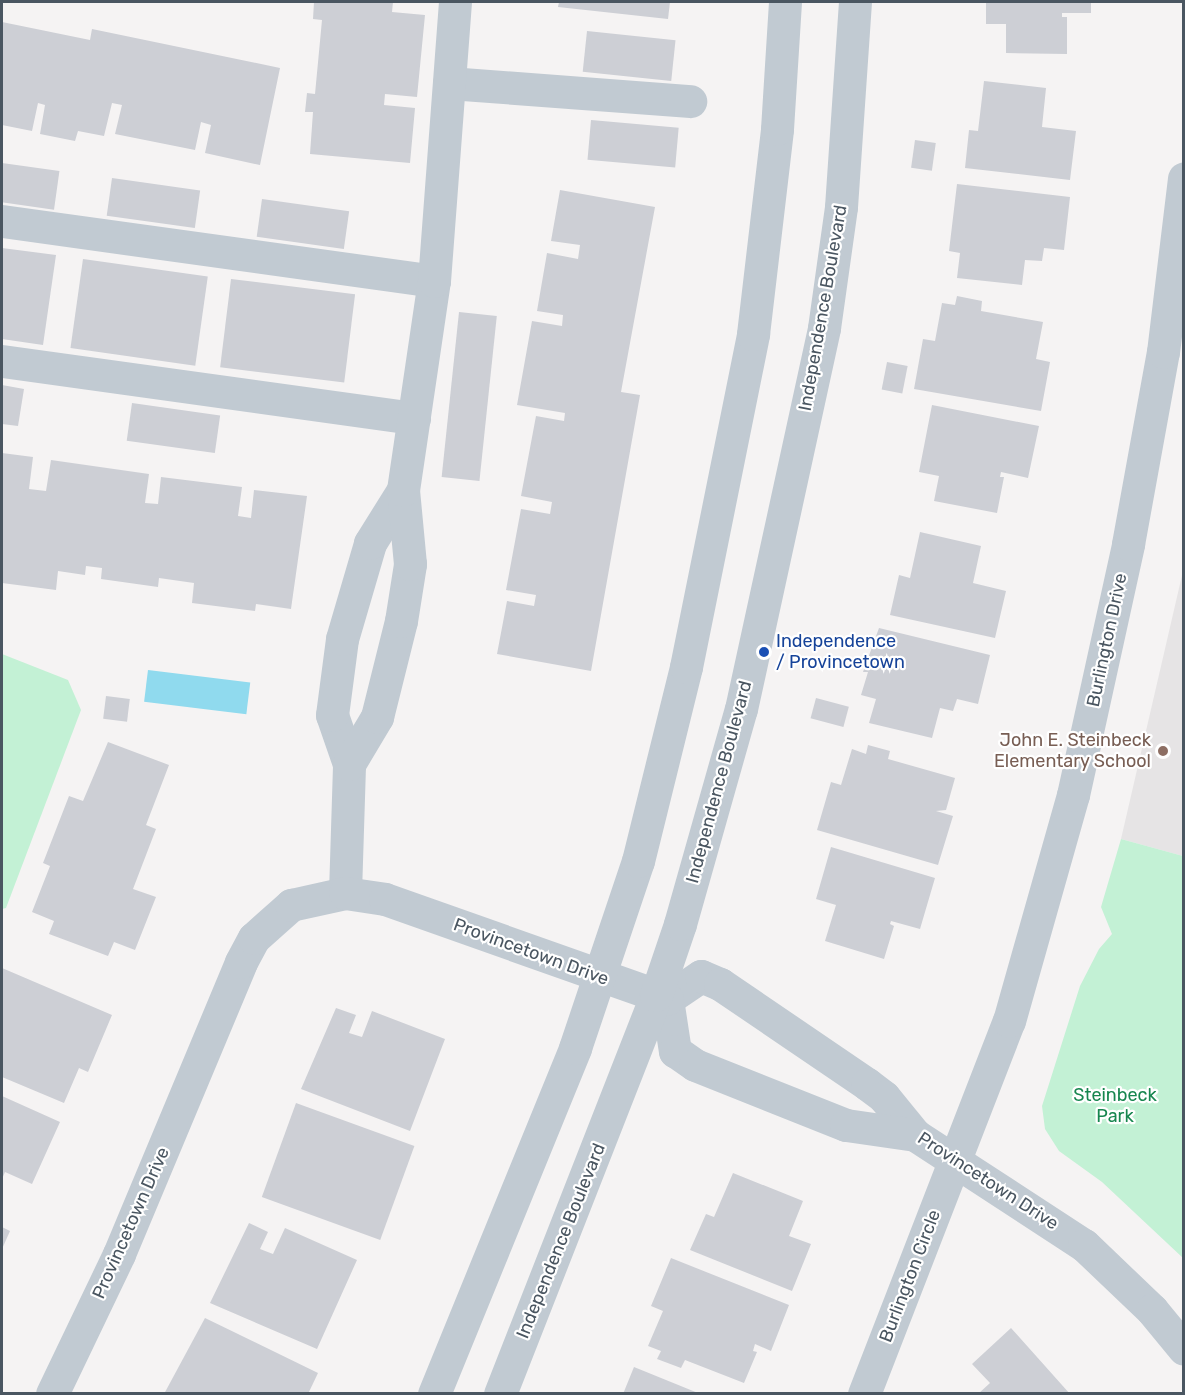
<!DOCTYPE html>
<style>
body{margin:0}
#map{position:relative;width:1185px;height:1395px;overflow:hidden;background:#f5f3f3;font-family:Rubik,sans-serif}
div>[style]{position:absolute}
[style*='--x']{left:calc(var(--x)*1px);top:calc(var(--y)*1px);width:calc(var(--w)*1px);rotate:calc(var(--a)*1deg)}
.education>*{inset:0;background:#e6e4e5}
.green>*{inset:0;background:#c3f1d5}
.water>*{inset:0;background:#90daee;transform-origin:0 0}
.building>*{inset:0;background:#cdcfd5;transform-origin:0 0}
.minor>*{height:33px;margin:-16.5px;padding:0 16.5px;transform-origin:16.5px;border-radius:16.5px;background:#c1cad2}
.dots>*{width:16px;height:16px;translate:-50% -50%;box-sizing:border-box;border:3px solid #fff;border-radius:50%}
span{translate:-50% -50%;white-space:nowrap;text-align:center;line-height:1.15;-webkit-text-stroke:4.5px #fff;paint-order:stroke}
.street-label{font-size:18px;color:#4a5661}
.transit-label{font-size:18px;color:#164399}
.left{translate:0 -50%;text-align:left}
.education-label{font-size:18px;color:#785e54}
.right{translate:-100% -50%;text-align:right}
.park-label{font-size:18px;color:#17864f}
.frame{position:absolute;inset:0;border:3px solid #4a5661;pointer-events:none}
</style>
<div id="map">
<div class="education">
<i style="clip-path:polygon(1183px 571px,1183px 856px,1121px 839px)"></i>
</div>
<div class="green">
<i style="clip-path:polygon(2px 654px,68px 680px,81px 710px,6px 908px,2px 909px)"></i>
<i style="clip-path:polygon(1121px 839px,1183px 856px,1183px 1258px,1102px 1182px,1059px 1151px,1045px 1129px,1042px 1106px,1080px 986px,1099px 949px,1112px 934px,1101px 907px)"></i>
</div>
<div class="water">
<i style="left:148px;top:670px;width:103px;height:32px;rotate:7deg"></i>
</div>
<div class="building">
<i style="clip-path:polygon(314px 2px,393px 2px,392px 12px,425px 15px,417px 97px,385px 94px,384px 105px,415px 108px,410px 163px,310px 154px,313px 112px,305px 112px,307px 93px,315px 94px,322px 20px,313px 19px)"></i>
<i style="clip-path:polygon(559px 2px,670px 2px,668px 19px,558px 7px)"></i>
<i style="clip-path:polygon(986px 2px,1091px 2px,1091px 13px,1062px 13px,1062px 17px,1067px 17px,1067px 54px,1006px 53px,1006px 24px,986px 24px)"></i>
<i style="clip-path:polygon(2px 22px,90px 40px,92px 29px,280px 68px,260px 165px,205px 153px,211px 125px,201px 122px,195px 150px,115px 134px,122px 105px,112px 103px,104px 136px,78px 131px,75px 141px,40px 134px,45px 105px,38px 103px,32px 131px,2px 125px)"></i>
<i style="left:587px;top:31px;width:89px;height:41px;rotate:6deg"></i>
<i style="clip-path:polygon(984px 81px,1046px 88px,1042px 127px,1076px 131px,1070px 180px,965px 168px,969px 130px,978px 131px)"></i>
<i style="left:591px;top:120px;width:88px;height:40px;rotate:5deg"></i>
<i style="left:915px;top:140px;width:21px;height:28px;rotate:8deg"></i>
<i style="left:2px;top:163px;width:58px;height:39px;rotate:8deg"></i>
<i style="left:112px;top:178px;width:89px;height:38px;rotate:8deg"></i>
<i style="clip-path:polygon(957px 184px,1070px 197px,1064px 250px,1044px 248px,1042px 261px,1025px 260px,1022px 285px,957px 278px,960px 253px,949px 251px)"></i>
<i style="clip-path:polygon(560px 190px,655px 207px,621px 392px,640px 395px,591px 671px,497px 654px,507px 601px,534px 606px,536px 595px,506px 590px,521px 509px,550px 514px,552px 502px,521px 496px,536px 416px,564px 421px,565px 413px,517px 405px,532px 321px,562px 326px,563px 315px,537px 311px,547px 253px,578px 259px,580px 245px,551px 241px)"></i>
<i style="left:262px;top:199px;width:88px;height:38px;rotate:8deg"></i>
<i style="clip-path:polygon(2px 248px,56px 255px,43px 345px,2px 339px)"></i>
<i style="left:83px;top:259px;width:126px;height:90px;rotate:8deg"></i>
<i style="left:231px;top:279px;width:125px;height:89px;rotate:7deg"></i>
<i style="clip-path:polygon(957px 296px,982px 301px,981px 311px,1043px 322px,1036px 359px,1050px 362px,1041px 411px,914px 389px,923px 339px,935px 341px,942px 303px,955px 305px)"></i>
<i style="left:459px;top:312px;width:38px;height:166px;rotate:6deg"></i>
<i style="left:887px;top:362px;width:21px;height:28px;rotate:11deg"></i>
<i style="clip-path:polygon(2px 385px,24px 389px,18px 426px,2px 424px)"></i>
<i style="left:132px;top:403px;width:89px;height:38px;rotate:8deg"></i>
<i style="clip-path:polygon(932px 405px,1039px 426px,1028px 478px,1001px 472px,1000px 477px,1004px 477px,997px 513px,934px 501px,939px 476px,919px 472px)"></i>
<i style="clip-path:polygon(2px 453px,33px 457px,29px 489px,46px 491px,51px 460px,149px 474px,145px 503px,158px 504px,161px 477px,242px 487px,238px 516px,251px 518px,254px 490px,307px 496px,291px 609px,256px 604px,255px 611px,192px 603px,194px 583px,159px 578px,158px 587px,101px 579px,102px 568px,86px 566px,85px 575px,58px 571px,56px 590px,2px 583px)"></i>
<i style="clip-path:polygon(920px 532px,981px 546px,973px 583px,1006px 591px,995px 638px,890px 615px,899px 575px,910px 578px)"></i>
<i style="clip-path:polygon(879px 628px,990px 655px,978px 704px,957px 699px,953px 711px,940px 708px,932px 738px,869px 723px,876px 699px,861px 695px,868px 672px,863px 672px)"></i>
<i style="left:106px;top:696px;width:24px;height:23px;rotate:7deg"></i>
<i style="left:816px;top:698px;width:34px;height:21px;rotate:15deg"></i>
<i style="clip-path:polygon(108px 742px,169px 765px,146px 825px,156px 829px,133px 889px,156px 897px,135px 950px,114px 942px,108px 956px,49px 934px,54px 921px,32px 912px,50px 866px,43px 863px,69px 796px,83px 801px)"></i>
<i style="clip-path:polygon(868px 745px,890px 751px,888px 759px,955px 778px,946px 810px,936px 811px,953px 816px,938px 865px,817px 830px,831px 782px,841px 785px,852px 749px,866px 754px)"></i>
<i style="clip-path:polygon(831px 847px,935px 878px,920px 929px,891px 921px,890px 924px,894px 926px,884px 959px,825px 941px,836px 905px,816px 899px)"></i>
<i style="clip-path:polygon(2px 968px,112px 1015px,88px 1072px,79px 1068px,64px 1103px,2px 1077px)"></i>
<i style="clip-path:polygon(336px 1008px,356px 1015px,349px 1033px,362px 1037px,372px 1011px,445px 1039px,410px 1131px,301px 1089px)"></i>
<i style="clip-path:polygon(2px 1096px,60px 1122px,32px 1184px,5px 1172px,2px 1179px)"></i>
<i style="left:296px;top:1103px;width:126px;height:100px;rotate:20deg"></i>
<i style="clip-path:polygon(733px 1173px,803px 1201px,789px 1236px,811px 1244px,792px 1291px,690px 1250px,706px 1214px,714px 1217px)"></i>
<i style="clip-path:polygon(249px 1223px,268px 1232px,260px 1249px,273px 1254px,285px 1228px,357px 1260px,317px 1349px,210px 1303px)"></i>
<i style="clip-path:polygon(2px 1227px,10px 1231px,2px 1249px)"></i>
<i style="clip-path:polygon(671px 1258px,789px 1305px,771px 1351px,755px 1344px,753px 1351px,757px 1352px,744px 1383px,685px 1360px,681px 1368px,657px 1359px,661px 1351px,648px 1346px,663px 1311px,651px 1306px)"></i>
<i style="clip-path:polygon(205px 1318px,318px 1373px,308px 1394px,164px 1394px)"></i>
<i style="clip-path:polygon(1011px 1328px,1070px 1394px,978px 1394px,990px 1383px,972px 1364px)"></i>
<i style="clip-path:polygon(634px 1367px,698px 1393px,698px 1394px,623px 1394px)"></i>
</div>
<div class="minor">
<i style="--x:449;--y:83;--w:242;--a:4.3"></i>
<i style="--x:2;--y:221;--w:436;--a:7.9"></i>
<i style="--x:2;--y:361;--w:416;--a:7.9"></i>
<i style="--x:349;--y:764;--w:52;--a:-109.1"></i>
<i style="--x:332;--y:715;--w:77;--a:-82.5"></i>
<i style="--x:342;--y:639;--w:100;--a:-73.7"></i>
<i style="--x:370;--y:543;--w:62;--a:-58.1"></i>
<i style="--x:345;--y:893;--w:129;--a:-88.2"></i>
<i style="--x:349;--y:764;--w:55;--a:-59.2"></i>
<i style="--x:377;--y:717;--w:99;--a:-76"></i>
<i style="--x:401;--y:621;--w:58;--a:-81"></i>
<i style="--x:410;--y:564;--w:74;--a:-95.4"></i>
<i style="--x:403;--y:490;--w:211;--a:-81.6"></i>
<i style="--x:434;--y:281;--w:280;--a:-85.7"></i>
<i style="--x:667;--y:999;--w:41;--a:-34.1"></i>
<i style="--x:701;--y:976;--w:21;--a:23"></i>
<i style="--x:720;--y:984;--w:178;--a:34.2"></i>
<i style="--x:867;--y:1084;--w:21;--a:37"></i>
<i style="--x:884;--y:1097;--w:49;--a:50.8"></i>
<i style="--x:915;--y:1135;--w:202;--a:33.1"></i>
<i style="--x:1084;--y:1245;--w:94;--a:43.7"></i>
<i style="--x:1152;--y:1310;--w:50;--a:50.6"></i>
<i style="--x:667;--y:999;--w:53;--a:81.3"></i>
<i style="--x:675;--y:1051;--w:24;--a:35"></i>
<i style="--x:695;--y:1065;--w:162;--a:21.7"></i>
<i style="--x:846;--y:1125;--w:70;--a:8.2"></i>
<i style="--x:52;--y:1394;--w:155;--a:-64.4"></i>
<i style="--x:119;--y:1254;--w:316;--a:-67.3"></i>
<i style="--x:241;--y:962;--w:27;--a:-62"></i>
<i style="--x:254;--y:938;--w:50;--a:-41.7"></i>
<i style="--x:291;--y:905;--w:55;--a:-12.5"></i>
<i style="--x:345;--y:893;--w:40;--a:8.5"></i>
<i style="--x:385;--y:899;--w:299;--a:19.5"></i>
<i style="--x:434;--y:1394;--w:374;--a:-67.8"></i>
<i style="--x:575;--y:1048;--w:197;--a:-71.4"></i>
<i style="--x:638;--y:861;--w:200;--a:-76.1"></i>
<i style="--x:686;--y:667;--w:340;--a:-78.6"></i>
<i style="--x:753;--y:334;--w:206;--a:-83.3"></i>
<i style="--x:777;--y:129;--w:127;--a:-86.4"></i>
<i style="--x:500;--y:1394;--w:428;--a:-68.6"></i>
<i style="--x:656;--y:995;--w:75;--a:-71.3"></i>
<i style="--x:680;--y:924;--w:223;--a:-74.2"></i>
<i style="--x:741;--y:709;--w:390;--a:-77.7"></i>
<i style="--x:824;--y:328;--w:122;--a:-82"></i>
<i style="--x:841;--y:207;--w:205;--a:-86.1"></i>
<i style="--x:864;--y:1394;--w:400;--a:-68.8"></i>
<i style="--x:1009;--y:1021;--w:235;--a:-74.2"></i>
<i style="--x:1073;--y:795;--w:257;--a:-77.6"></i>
<i style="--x:1128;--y:544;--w:195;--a:-79.7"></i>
<i style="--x:1163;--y:352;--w:175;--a:-83.1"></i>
</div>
<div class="dots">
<i style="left:764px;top:652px;background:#1a4fb4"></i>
<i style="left:1163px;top:751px;background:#8d6e63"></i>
</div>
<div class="street-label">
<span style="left:823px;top:308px;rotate:-80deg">Independence Boulevard</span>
<span style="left:1107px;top:640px;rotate:-78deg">Burlington Drive</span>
<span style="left:719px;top:782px;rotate:-75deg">Independence Boulevard</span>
<span style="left:531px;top:952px;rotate:20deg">Provincetown Drive</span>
<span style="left:988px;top:1181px;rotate:33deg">Provincetown Drive</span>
<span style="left:131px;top:1223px;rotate:-66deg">Provincetown Drive</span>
<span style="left:561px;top:1241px;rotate:-68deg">Independence Boulevard</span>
<span style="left:910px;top:1276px;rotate:-69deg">Burlington Circle</span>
</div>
<div class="transit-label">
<span class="left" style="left:776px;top:652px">Independence<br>/ Provincetown</span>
</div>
<div class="education-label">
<span class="right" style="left:1151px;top:751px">John E. Steinbeck<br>Elementary School</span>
</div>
<div class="park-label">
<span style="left:1115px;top:1106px">Steinbeck<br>Park</span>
</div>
<div class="frame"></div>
</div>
